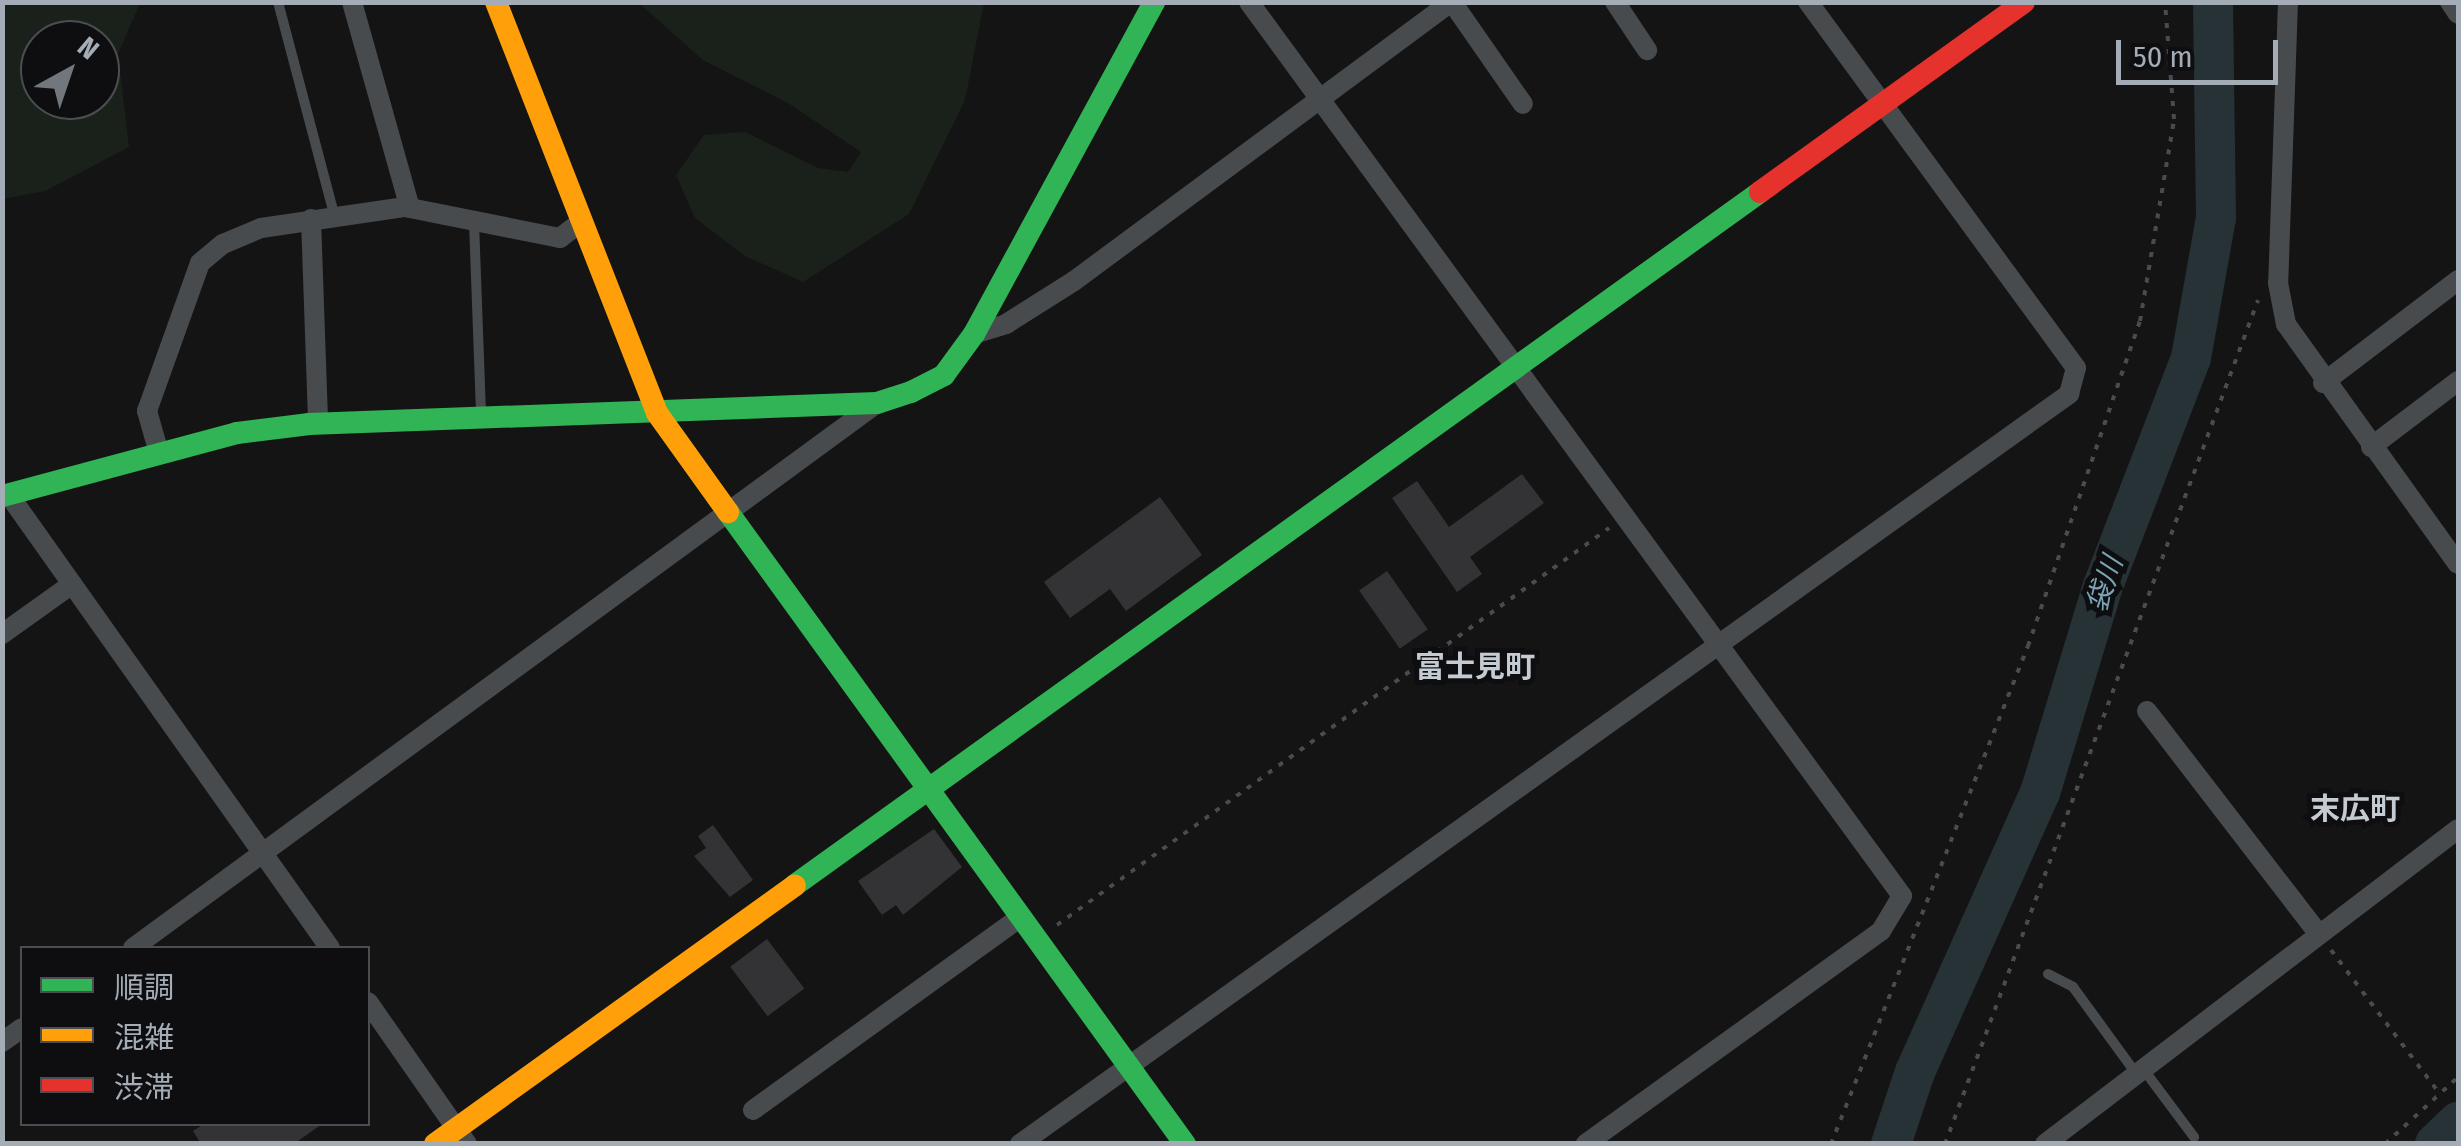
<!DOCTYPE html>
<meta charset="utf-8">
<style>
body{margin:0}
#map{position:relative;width:2461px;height:1146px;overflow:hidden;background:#141414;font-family:"Fira Sans Condensed","Noto Sans JP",sans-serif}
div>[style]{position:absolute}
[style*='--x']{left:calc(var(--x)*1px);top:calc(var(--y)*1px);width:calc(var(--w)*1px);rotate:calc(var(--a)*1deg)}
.green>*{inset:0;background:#1a211a}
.river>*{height:40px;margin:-20px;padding:0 20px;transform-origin:20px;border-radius:20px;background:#273236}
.building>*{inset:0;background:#333335;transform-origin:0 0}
.path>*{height:4px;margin-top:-2px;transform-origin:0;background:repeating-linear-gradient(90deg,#4a4b4f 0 5px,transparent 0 13px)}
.lane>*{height:10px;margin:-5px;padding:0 5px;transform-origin:5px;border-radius:5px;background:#484b4d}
.street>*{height:20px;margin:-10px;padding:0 10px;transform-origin:10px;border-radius:10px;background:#484b4d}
.fast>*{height:22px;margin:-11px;padding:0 11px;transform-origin:11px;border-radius:11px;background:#30b455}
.slow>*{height:22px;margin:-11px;padding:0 11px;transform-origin:11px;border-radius:11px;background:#ff9f0a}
.jam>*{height:22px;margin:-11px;padding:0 11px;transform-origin:11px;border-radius:11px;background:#e5322d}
span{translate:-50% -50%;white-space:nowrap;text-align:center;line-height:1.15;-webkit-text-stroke:10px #0e0e10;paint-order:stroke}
.water-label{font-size:28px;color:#79a4b3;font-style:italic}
.quarter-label{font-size:30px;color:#c5cbd2;font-weight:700}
.frame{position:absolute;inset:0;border:5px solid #a4adb6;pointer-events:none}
.legend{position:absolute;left:20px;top:946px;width:350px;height:180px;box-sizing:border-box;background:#0e0e10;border:2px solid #4a4e52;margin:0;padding:12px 18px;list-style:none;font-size:30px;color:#a4adb6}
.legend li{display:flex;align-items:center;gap:20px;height:50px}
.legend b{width:50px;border:2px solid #4a4e52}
.north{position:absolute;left:20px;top:20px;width:100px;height:100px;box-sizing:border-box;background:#0e0e10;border:2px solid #4a4e52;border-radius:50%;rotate:40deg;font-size:28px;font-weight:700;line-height:40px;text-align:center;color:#a4adb6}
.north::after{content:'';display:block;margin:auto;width:35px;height:45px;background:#72777d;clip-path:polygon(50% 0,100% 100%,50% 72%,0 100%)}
.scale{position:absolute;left:2116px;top:40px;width:162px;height:45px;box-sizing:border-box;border:5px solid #a4adb6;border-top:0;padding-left:12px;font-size:30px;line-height:35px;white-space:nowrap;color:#a4adb6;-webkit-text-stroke:8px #0e0e10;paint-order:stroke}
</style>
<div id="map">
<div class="green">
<i style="clip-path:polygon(evenodd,3px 2px,140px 3px,118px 54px,129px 147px,45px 191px,3px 199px,3px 2px,40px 40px,100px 40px,100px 100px,40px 100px,40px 40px)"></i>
<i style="clip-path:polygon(639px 3px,984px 3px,965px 100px,909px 214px,803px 282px,745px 256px,695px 218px,676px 175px,704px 135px,745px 132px,818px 168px,848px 172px,861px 152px,788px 103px,703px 60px)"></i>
</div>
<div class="river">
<i style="--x:1891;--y:1144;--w:76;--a:-71.6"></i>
<i style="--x:1915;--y:1072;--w:306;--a:-65.9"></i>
<i style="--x:2040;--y:793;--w:216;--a:-73.1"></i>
<i style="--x:2103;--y:586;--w:244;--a:-68.9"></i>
<i style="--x:2191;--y:358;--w:142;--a:-79.9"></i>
<i style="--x:2216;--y:218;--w:216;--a:-90.8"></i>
<i style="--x:2435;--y:1144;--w:32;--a:-44"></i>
</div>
<div class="building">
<i style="clip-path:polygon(1522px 474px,1544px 503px,1470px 557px,1482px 574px,1457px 592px,1392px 498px,1417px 481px,1449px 527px)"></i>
<i style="clip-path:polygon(1160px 497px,1202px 555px,1126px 611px,1110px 589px,1070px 618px,1044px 582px)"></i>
<i style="left:1387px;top:571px;width:71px;height:34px;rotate:55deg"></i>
<i style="clip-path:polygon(713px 825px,753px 880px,730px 897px,694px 856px,706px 848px,698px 836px)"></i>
<i style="clip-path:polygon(934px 829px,962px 867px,903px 915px,896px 905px,882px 915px,858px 881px)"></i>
<i style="left:767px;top:939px;width:62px;height:46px;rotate:53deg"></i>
<i style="clip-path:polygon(204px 1124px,322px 1124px,294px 1144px,201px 1144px,193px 1131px)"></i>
</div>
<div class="path">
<i style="--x:1057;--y:925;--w:680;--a:-35.72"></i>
<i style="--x:2331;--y:950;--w:181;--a:52.9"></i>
<i style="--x:1831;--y:1144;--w:536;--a:-68.42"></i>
<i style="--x:2028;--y:646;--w:344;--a:-71"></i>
<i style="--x:2140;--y:321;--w:205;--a:-80.4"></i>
<i style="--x:2174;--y:119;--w:117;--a:-94.4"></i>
<i style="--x:1945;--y:1144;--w:900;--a:-69.65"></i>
<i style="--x:2385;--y:1144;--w:99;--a:-42.5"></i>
</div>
<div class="lane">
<i style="--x:278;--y:2;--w:219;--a:75.2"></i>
<i style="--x:474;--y:222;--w:194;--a:87.9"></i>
<i style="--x:2048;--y:974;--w:28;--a:27"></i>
<i style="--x:2073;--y:987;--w:105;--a:53.9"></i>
<i style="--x:2144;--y:1070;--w:84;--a:53.3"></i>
</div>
<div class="street">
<i style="--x:352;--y:2;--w:214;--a:74.3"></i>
<i style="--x:1249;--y:2;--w:1107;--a:53.85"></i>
<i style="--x:1902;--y:896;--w:41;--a:121"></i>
<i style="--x:1881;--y:931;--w:364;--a:144.2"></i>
<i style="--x:1452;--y:2;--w:124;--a:55.2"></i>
<i style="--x:1615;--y:2;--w:58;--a:56.3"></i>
<i style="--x:2288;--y:2;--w:281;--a:92"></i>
<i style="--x:2278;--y:283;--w:42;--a:79"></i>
<i style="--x:2286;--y:324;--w:295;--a:54.4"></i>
<i style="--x:2450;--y:2;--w:14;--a:56"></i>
<i style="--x:311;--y:219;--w:204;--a:88"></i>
<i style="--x:974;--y:334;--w:34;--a:-17"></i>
<i style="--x:1006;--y:324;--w:80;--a:-32.3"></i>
<i style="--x:1074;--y:281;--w:469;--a:-36.5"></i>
<i style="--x:2323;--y:383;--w:170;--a:-37.3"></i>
<i style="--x:2371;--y:447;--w:109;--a:-37.2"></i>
<i style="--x:159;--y:453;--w:44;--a:-105.9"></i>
<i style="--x:147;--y:411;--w:157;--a:-70.3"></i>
<i style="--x:200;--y:263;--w:30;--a:-40"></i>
<i style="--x:223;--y:244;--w:41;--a:-22.8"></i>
<i style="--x:261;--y:228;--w:146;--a:-8.3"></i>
<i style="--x:405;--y:207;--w:158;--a:11.3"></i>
<i style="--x:560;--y:238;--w:28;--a:-38"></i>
<i style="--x:9;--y:495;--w:555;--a:54.68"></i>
<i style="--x:2;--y:634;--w:86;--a:-35.5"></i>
<i style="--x:2147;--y:711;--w:282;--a:52.4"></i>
<i style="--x:133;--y:948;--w:922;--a:-36.22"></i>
<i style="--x:368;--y:1002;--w:173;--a:55.1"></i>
<i style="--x:2;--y:1042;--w:24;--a:-35"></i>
<i style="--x:753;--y:1110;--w:330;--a:-35.8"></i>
<i style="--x:1020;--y:1144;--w:1290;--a:-35.56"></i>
<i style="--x:2069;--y:394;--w:27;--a:-75"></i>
<i style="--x:2076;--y:368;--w:454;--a:-126.2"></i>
<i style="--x:2045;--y:1144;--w:519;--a:-37.33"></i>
</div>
<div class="fast">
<i style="--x:2;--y:496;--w:243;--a:-15"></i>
<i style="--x:237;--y:433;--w:73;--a:-7.1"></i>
<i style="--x:309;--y:424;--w:568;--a:-2.12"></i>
<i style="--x:877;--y:403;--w:36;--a:-18"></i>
<i style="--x:911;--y:392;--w:37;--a:-27"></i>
<i style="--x:944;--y:375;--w:51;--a:-53.8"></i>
<i style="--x:974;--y:334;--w:378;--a:-61.5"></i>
<i style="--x:728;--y:512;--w:780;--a:54.13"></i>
<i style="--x:795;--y:885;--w:1188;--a:-35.68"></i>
</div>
<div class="slow">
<i style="--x:496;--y:2;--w:441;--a:68.6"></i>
<i style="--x:657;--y:413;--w:122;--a:54.4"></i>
<i style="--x:435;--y:1144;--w:443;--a:-35.7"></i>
</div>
<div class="jam">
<i style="--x:1760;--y:192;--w:325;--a:-35.7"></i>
</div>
<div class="water-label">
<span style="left:2105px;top:584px;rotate:-71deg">袋川</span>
</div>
<div class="quarter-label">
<span style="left:1475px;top:667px">富士見町</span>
<span style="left:2355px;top:809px">末広町</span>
</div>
<div class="frame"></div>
<ul class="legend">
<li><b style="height:12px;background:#30b455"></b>順調</li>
<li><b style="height:12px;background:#ff9f0a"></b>混雑</li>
<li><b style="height:12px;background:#e5322d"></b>渋滞</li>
</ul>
<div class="north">N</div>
<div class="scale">50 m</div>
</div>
